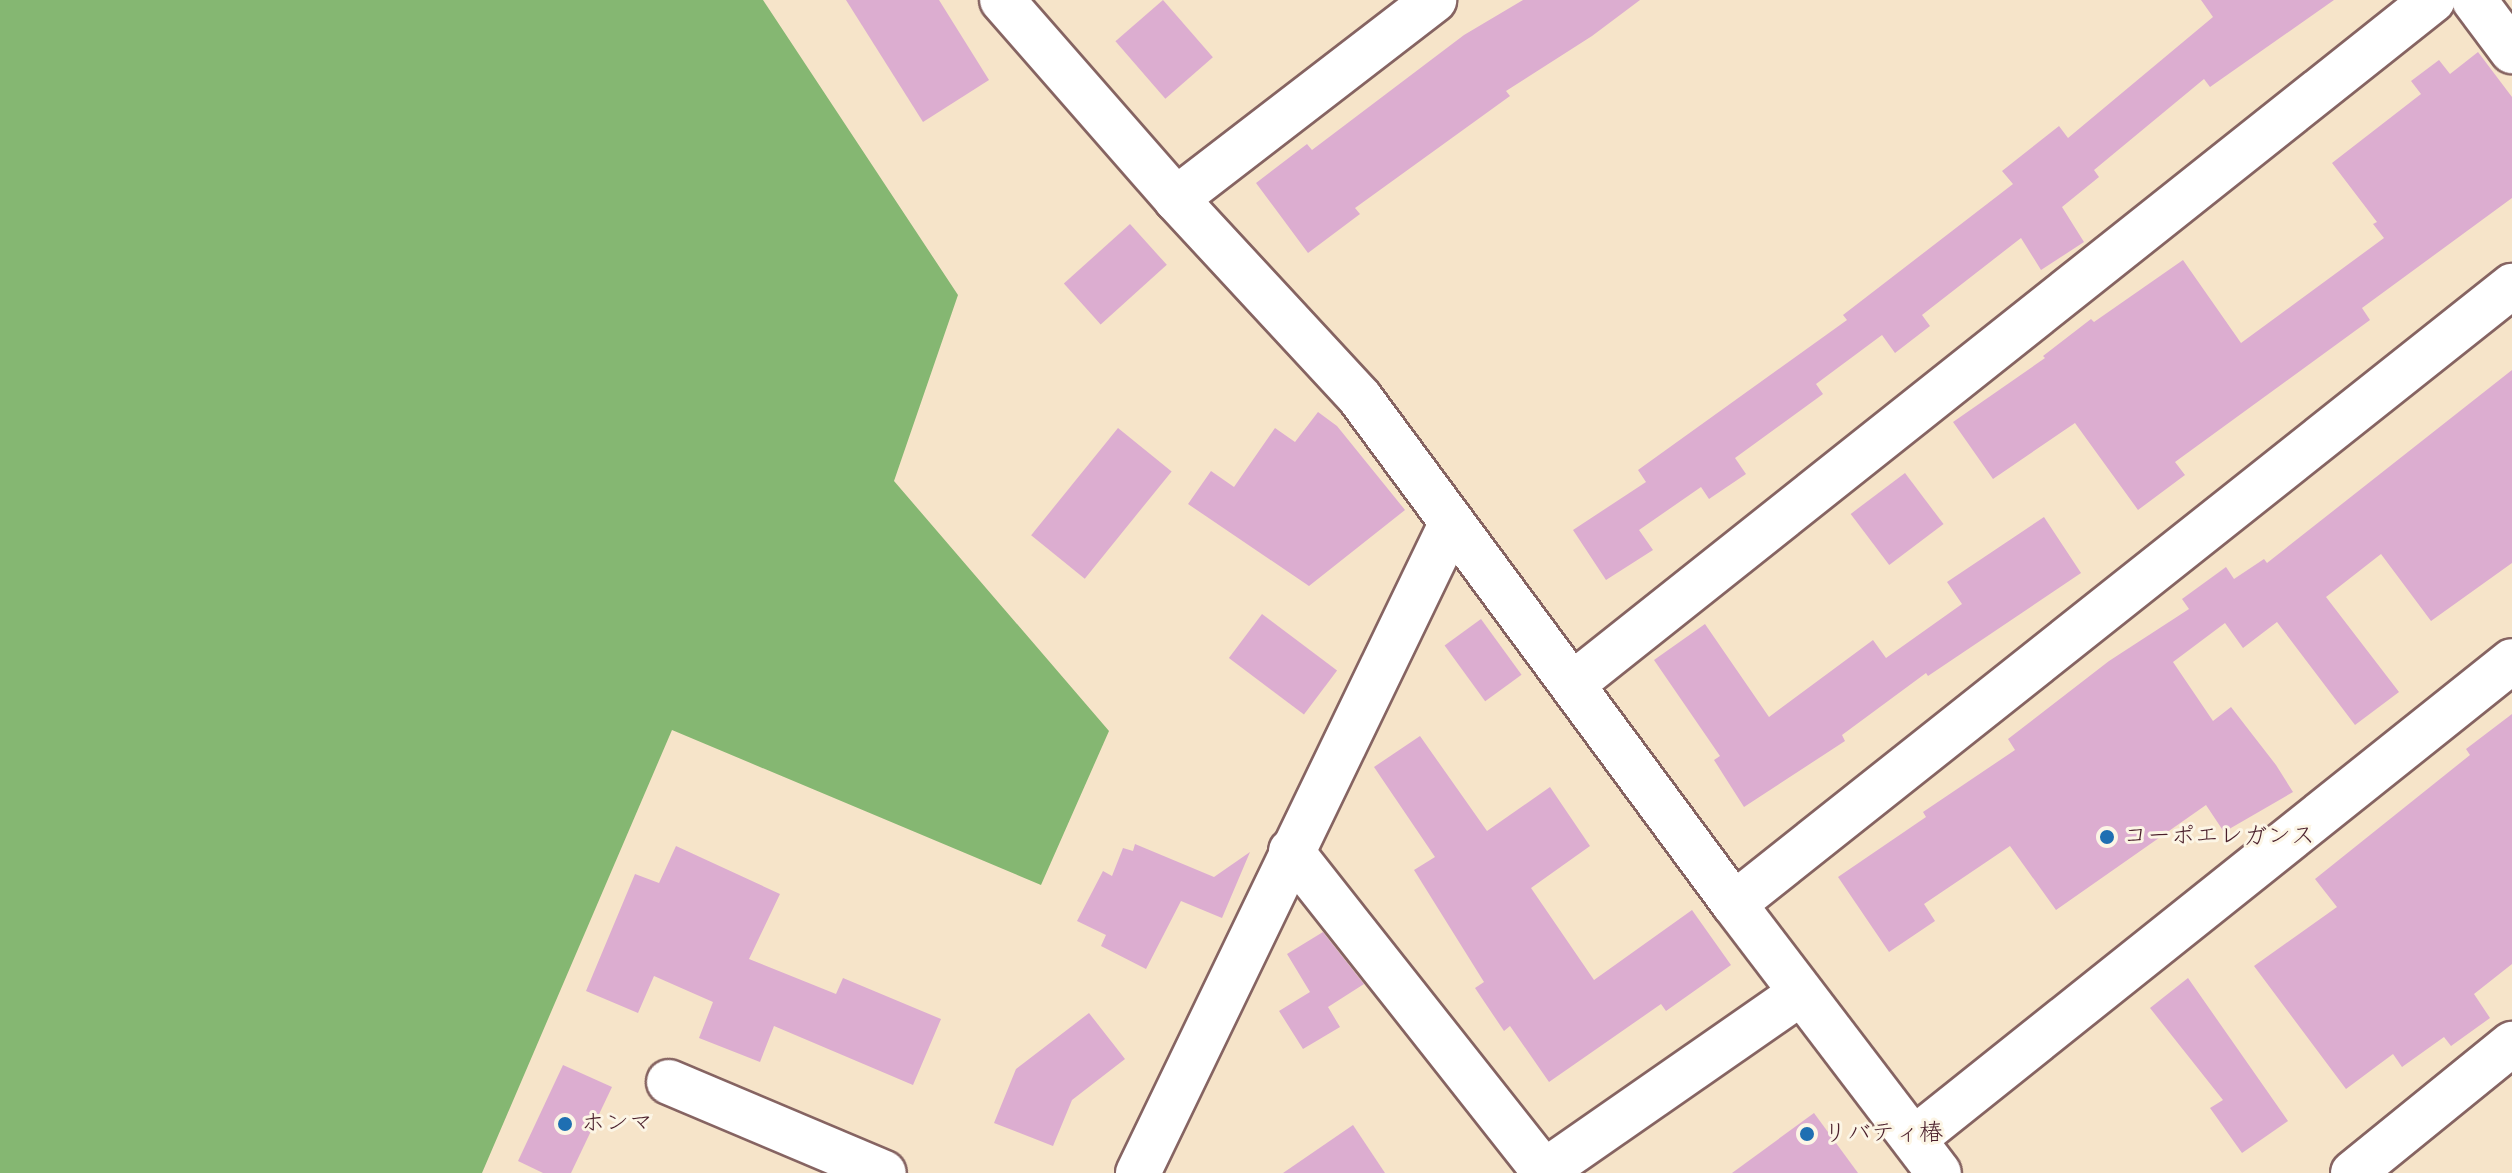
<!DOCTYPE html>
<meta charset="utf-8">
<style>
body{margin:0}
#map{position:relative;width:2512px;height:1173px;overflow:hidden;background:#f6e4c9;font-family:Kalam,"Klee One",sans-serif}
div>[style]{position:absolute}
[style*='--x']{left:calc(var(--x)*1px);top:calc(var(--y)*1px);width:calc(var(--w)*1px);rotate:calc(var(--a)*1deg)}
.forest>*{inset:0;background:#85b772}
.building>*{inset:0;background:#dcadd0;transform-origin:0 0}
.roads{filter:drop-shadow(2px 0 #866462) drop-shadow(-2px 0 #866462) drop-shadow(0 2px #866462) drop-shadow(0 -2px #866462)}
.street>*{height:44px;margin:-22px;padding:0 22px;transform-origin:22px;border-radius:22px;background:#fff}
.dots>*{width:22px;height:22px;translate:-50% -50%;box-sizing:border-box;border:4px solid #fcf5e5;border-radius:50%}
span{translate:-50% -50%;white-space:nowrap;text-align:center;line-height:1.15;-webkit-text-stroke:6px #fcf5e5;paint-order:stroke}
.poi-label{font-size:24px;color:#4a1f2b}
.left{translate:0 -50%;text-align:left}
</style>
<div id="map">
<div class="forest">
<i style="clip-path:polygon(0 0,763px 0,958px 295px,894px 481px,1109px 731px,1041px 885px,672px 730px,482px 1173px,0 1173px)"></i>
</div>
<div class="building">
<i style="clip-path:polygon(846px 0,939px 0,989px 80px,923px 122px)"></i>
<i style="left:1163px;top:0;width:76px;height:63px;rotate:49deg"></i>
<i style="clip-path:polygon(1523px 0,1640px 0,1592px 36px,1506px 91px,1510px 96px,1355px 208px,1360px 214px,1308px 253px,1256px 183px,1307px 144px,1312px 150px,1464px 35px)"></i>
<i style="clip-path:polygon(2201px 0,2334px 0,2210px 87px,2204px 79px,2094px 170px,2099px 177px,2062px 207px,2084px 242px,2041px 270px,2021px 238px,1922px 315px,1930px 326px,1895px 353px,1882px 335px,1816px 384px,1823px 394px,1735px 458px,1746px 474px,1709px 499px,1701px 487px,1639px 530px,1653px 550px,1606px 580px,1573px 530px,1646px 482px,1638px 470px,1847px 320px,1843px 315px,2013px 184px,2002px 171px,2059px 126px,2068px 138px,2213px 17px)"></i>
<i style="clip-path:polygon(2478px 52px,2512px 97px,2512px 198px,2362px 308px,2370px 320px,2175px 462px,2185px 475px,2138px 510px,2075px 423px,1993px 479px,1953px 422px,2045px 358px,2043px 356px,2091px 319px,2094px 322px,2183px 260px,2241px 343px,2384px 238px,2373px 224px,2377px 222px,2332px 163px,2421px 94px,2411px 81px,2439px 60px,2450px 74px)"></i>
<i style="left:1130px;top:224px;width:55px;height:89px;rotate:48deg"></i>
<i style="clip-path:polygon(2512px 370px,2512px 563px,2431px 621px,2381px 554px,2326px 597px,2399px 692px,2355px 725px,2277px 622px,2243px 648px,2225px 623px,2173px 662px,2213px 721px,2231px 707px,2276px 765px,2293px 792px,2224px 832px,2206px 805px,2056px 910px,2010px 846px,1924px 904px,1935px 921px,1889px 952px,1838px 877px,1926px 817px,1923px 812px,2015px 750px,2008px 739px,2109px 661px,2189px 609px,2182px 599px,2226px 567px,2234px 579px,2264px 559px,2267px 563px)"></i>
<i style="clip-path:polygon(1318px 412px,1337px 426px,1405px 510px,1309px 586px,1188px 504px,1211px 471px,1234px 487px,1275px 428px,1295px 442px)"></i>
<i style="left:1118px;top:428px;width:69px;height:138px;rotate:39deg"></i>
<i style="left:1905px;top:473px;width:64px;height:68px;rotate:53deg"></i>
<i style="clip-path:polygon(2044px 517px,2081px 573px,1928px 676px,1926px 673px,1842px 735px,1845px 741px,1744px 807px,1714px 760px,1720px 756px,1654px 660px,1705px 624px,1769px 717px,1873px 640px,1886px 658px,1962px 604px,1947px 582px)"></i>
<i style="left:1262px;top:614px;width:94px;height:55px;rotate:37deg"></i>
<i style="left:1481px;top:619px;width:69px;height:45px;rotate:54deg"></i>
<i style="clip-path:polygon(2512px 714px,2512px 964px,2474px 994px,2490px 1018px,2451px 1046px,2444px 1037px,2402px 1067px,2393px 1054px,2346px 1089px,2254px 966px,2337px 907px,2315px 879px,2470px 755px,2466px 749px)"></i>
<i style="clip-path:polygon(1420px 736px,1487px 831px,1550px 787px,1590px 846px,1531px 888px,1594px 980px,1692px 910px,1731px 965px,1666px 1011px,1661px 1004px,1549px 1082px,1510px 1026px,1504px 1031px,1475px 988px,1484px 982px,1414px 870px,1435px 857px,1374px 767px)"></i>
<i style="clip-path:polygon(1135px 844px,1214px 877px,1250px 852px,1222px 918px,1181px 901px,1146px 969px,1101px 946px,1106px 935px,1077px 921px,1103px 871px,1112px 876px,1123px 848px,1133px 851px)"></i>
<i style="clip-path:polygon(676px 846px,780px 894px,749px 959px,836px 994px,843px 978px,941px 1019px,913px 1085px,774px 1026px,760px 1062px,699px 1038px,713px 1002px,654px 976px,638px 1013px,586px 991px,635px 874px,659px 883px)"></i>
<i style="clip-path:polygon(1323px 932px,1364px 984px,1328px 1007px,1340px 1027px,1303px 1049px,1279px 1011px,1310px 992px,1287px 954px)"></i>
<i style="clip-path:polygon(2188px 978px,2288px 1121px,2242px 1153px,2210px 1108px,2223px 1100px,2150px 1008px)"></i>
<i style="clip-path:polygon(1089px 1013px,1125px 1059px,1072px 1100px,1053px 1146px,994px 1123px,1016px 1069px)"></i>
<i style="clip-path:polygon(563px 1065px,612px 1087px,571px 1173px,543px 1173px,518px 1161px)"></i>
<i style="clip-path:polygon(1814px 1113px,1858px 1173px,1732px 1173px)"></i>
<i style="clip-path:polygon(1353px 1125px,1385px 1173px,1283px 1173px)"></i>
</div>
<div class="roads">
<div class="street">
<i style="--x:1002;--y:0;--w:264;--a:48.8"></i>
<i style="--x:1176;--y:199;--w:271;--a:47.2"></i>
<i style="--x:1360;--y:398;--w:629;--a:53.53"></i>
<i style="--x:1734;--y:904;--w:338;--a:52.7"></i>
<i style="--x:2474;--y:0;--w:64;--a:53.3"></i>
<i style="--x:1176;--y:199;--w:326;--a:-37.6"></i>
<i style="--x:1574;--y:683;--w:1097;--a:-38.49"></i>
<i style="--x:1291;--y:851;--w:410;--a:51.7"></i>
<i style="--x:1734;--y:904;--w:994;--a:-38.46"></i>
<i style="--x:669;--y:1082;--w:233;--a:22.9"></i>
<i style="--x:1915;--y:1138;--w:764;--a:-38.62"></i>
<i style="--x:1138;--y:1173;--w:721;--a:-64.25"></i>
<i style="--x:1542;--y:1173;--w:315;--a:-34.8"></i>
<i style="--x:2353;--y:1173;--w:205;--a:-39.1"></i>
</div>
</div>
<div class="dots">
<i style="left:2107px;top:837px;background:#1f6fb2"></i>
<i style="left:565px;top:1124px;background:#1f6fb2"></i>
<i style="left:1807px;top:1134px;background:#1f6fb2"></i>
</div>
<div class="poi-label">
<span class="left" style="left:2123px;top:837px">コーポエレガンス</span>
<span class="left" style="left:581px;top:1124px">ホンマ</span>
<span class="left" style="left:1823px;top:1134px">リバティ椿</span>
</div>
</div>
